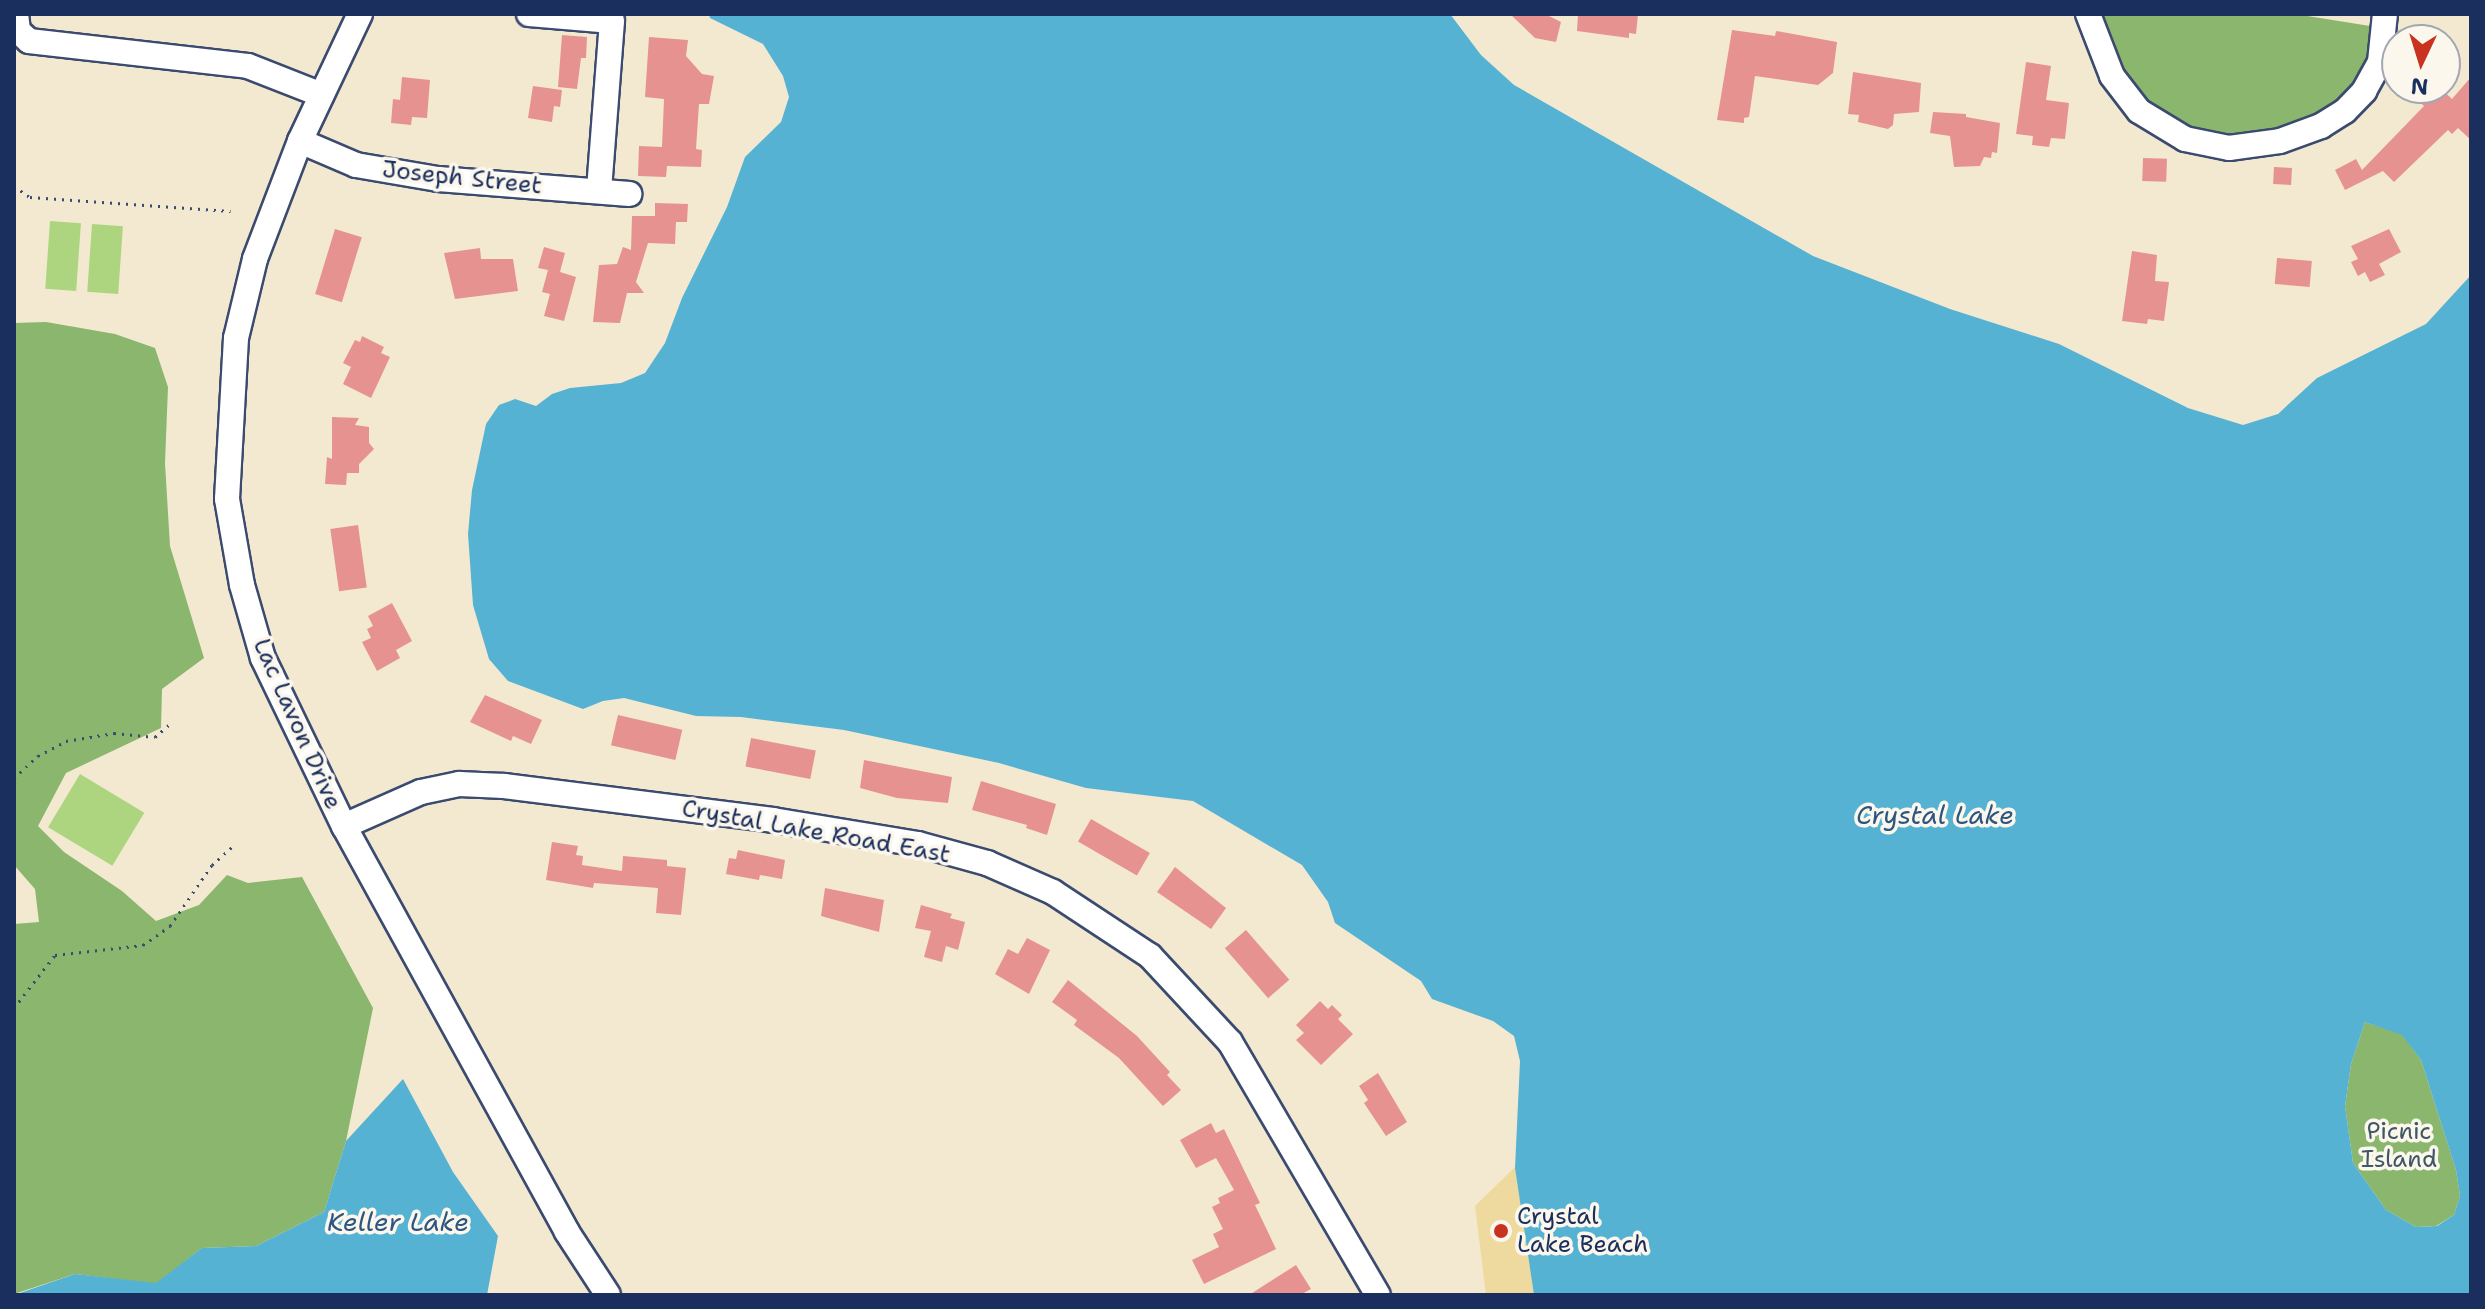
<!DOCTYPE html>
<style>
body{margin:0}
#map{position:relative;width:2485px;height:1309px;overflow:hidden;background:#f3e9d1;font-family:"Shantell Sans",sans-serif}
div>[style]{position:absolute}
[style*='--x']{left:calc(var(--x)*1px);top:calc(var(--y)*1px);width:calc(var(--w)*1px);rotate:calc(var(--a)*1deg)}
.green>*{inset:0;background:#add57f;transform-origin:0 0}
.forest>*{inset:0;background:#8ab66e}
.sand>*{inset:0;background:#eeda9e}
.water>*{inset:0;background:#55b2d3}
.building>*{inset:0;background:#e69291;transform-origin:0 0}
.path>*{height:3px;margin-top:-1.5px;transform-origin:0;background:repeating-linear-gradient(90deg,#3b4b6f 0 2px,transparent 0 8px)}
.roads{filter:drop-shadow(2px 0 #3b4b6f) drop-shadow(-2px 0 #3b4b6f) drop-shadow(0 2px #3b4b6f) drop-shadow(0 -2px #3b4b6f)}
.minor>*{height:24px;margin:-12px;padding:0 12px;transform-origin:12px;border-radius:12px;background:#fff}
.dots>*{width:22px;height:22px;translate:-50% -50%;box-sizing:border-box;border:4px solid #fbf7ec;border-radius:50%}
span{translate:-50% -50%;white-space:nowrap;text-align:center;line-height:1.15;-webkit-text-stroke:7px #fbf7ec;paint-order:stroke}
.street-label{font-size:24px;color:#1b2f5e}
.park-label{font-size:24px;color:#405866}
.poi-label{font-size:24px;color:#1b2f5e}
.left{translate:0 -50%;text-align:left}
.water-label{font-size:26px;color:#2c5681;font-style:italic}
.frame{position:absolute;inset:0;border:16px solid #1b2f5e;pointer-events:none}
.north{position:absolute;left:2381px;top:24px;width:80px;height:80px;box-sizing:border-box;background:#fbf7ec;border:2px solid #a1a7b3;border-radius:50%;rotate:184deg;font-size:22px;font-weight:700;line-height:32px;text-align:center;color:#1b2f5e}
.north::after{content:'';display:block;margin:auto;width:28px;height:36px;background:#c8321e;clip-path:polygon(50% 0,100% 100%,50% 72%,0 100%)}
</style>
<div id="map">
<div class="green">
<i style="left:50px;top:221px;width:31px;height:68px;rotate:4deg"></i>
<i style="left:92px;top:224px;width:31px;height:68px;rotate:4deg"></i>
<i style="left:80px;top:774px;width:75px;height:62px;rotate:31deg"></i>
</div>
<div class="forest">
<i style="clip-path:polygon(2098px 14px,2295px 14px,2370px 26px,2375px 30px,2376px 44px,2353px 91px,2310px 122px,2250px 138px,2204px 136px,2146px 105px,2129px 86px)"></i>
<i style="clip-path:polygon(46px 322px,115px 334px,155px 348px,168px 387px,165px 463px,170px 546px,204px 658px,162px 689px,161px 728px,66px 773px,38px 826px,64px 852px,122px 891px,156px 921px,199px 905px,227px 875px,248px 883px,302px 877px,373px 1008px,346px 1141px,324px 1212px,256px 1246px,202px 1248px,156px 1284px,75px 1274px,14px 1294px,14px 924px,39px 922px,35px 889px,14px 865px,14px 323px)"></i>
<i style="clip-path:polygon(2365px 1022px,2402px 1034px,2421px 1060px,2456px 1170px,2460px 1196px,2454px 1215px,2436px 1226px,2416px 1227px,2386px 1210px,2353px 1163px,2345px 1106px,2351px 1064px)"></i>
</div>
<div class="sand">
<i style="clip-path:polygon(1515px 1167px,1534px 1295px,1486px 1295px,1475px 1206px)"></i>
</div>
<div class="water">
<i style="clip-path:polygon(evenodd,709px 14px,1450px 14px,1481px 55px,1514px 85px,1813px 256px,1950px 309px,2059px 344px,2188px 408px,2243px 425px,2278px 414px,2317px 378px,2426px 324px,2471px 275px,2471px 1295px,1534px 1295px,1515px 1168px,1520px 1061px,1514px 1036px,1493px 1021px,1432px 999px,1421px 981px,1335px 923px,1328px 902px,1302px 865px,1193px 801px,1086px 788px,999px 763px,844px 730px,741px 717px,696px 716px,624px 698px,603px 701px,583px 709px,508px 681px,489px 659px,473px 605px,468px 534px,472px 490px,486px 424px,499px 405px,515px 399px,536px 406px,552px 394px,570px 388px,621px 383px,645px 373px,665px 343px,682px 298px,727px 207px,745px 157px,781px 122px,789px 97px,783px 76px,763px 44px,710px 18px,709px 14px,2365px 1022px,2402px 1035px,2421px 1060px,2456px 1170px,2460px 1196px,2454px 1215px,2437px 1226px,2416px 1227px,2386px 1210px,2353px 1163px,2345px 1106px,2351px 1064px,2365px 1022px)"></i>
<i style="clip-path:polygon(403px 1079px,453px 1172px,498px 1236px,487px 1295px,14px 1295px,75px 1274px,156px 1283px,202px 1248px,256px 1246px,324px 1212px,346px 1141px)"></i>
</div>
<div class="building">
<i style="clip-path:polygon(1510px 14px,1545px 14px,1561px 22px,1556px 42px,1535px 38px)"></i>
<i style="clip-path:polygon(1578px 14px,1638px 14px,1636px 34px,1629px 33px,1629px 38px,1577px 31px)"></i>
<i style="clip-path:polygon(1732px 30px,1775px 36px,1776px 31px,1837px 42px,1833px 73px,1818px 85px,1755px 76px,1749px 117px,1744px 118px,1744px 123px,1717px 120px)"></i>
<i style="clip-path:polygon(562px 35px,587px 37px,586px 58px,581px 58px,577px 89px,558px 87px)"></i>
<i style="clip-path:polygon(649px 37px,688px 40px,686px 56px,702px 74px,714px 76px,709px 104px,699px 104px,696px 149px,702px 150px,701px 167px,667px 166px,666px 177px,638px 176px,639px 146px,662px 147px,664px 99px,645px 97px)"></i>
<i style="clip-path:polygon(2026px 62px,2051px 66px,2046px 100px,2069px 103px,2065px 139px,2051px 138px,2049px 147px,2032px 145px,2033px 136px,2016px 134px)"></i>
<i style="clip-path:polygon(1853px 72px,1921px 83px,1919px 112px,1894px 114px,1893px 125px,1888px 129px,1858px 122px,1859px 115px,1848px 114px)"></i>
<i style="clip-path:polygon(402px 77px,430px 80px,427px 118px,412px 117px,411px 125px,391px 123px,393px 99px,400px 100px)"></i>
<i style="clip-path:polygon(2471px 77px,2471px 140px,2458px 128px,2452px 134px,2448px 130px,2394px 182px,2383px 171px,2345px 190px,2335px 170px,2356px 159px,2362px 170px,2424px 106px,2414px 96px,2422px 88px,2440px 88px,2452px 99px)"></i>
<i style="clip-path:polygon(533px 86px,562px 90px,560px 107px,554px 106px,552px 122px,528px 118px)"></i>
<i style="clip-path:polygon(1933px 112px,1966px 114px,1966px 117px,2000px 123px,1997px 153px,1992px 152px,1991px 158px,1984px 157px,1980px 166px,1954px 167px,1950px 136px,1930px 133px)"></i>
<i style="left:2143px;top:158px;width:24px;height:23px;rotate:2deg"></i>
<i style="left:2274px;top:167px;width:18px;height:17px;rotate:3deg"></i>
<i style="clip-path:polygon(655px 203px,688px 204px,687px 222px,676px 222px,675px 244px,648px 243px,636px 282px,644px 293px,627px 293px,620px 323px,593px 322px,599px 265px,617px 264px,623px 247px,631px 250px,632px 216px,655px 216px)"></i>
<i style="left:335px;top:229px;width:28px;height:68px;rotate:17deg"></i>
<i style="clip-path:polygon(2389px 229px,2401px 252px,2379px 264px,2385px 275px,2370px 282px,2365px 272px,2358px 276px,2351px 262px,2358px 259px,2351px 246px)"></i>
<i style="clip-path:polygon(544px 247px,565px 253px,560px 272px,576px 277px,564px 321px,544px 316px,550px 294px,542px 292px,548px 270px,538px 268px)"></i>
<i style="clip-path:polygon(480px 248px,481px 259px,513px 259px,518px 291px,455px 299px,444px 253px)"></i>
<i style="clip-path:polygon(2132px 251px,2157px 255px,2155px 281px,2169px 282px,2164px 321px,2148px 319px,2147px 324px,2122px 321px)"></i>
<i style="left:2277px;top:258px;width:35px;height:26px;rotate:5deg"></i>
<i style="clip-path:polygon(362px 336px,384px 347px,381px 353px,390px 357px,371px 398px,343px 384px,351px 367px,343px 363px,355px 340px,360px 342px)"></i>
<i style="clip-path:polygon(332px 417px,359px 418px,355px 425px,369px 427px,369px 443px,374px 449px,359px 464px,359px 473px,347px 473px,346px 485px,325px 484px,327px 457px,332px 459px)"></i>
<i style="left:358px;top:525px;width:63px;height:28px;rotate:82deg"></i>
<i style="clip-path:polygon(392px 603px,412px 641px,396px 650px,400px 658px,377px 671px,362px 642px,371px 638px,367px 629px,373px 626px,368px 616px)"></i>
<i style="clip-path:polygon(485px 695px,542px 720px,531px 744px,513px 736px,511px 741px,470px 722px)"></i>
<i style="left:618px;top:715px;width:66px;height:31px;rotate:13deg"></i>
<i style="left:751px;top:738px;width:66px;height:29px;rotate:11deg"></i>
<i style="clip-path:polygon(864px 760px,952px 777px,948px 803px,897px 798px,860px 788px)"></i>
<i style="clip-path:polygon(981px 781px,1056px 804px,1047px 835px,1026px 828px,1027px 825px,972px 810px)"></i>
<i style="left:1091px;top:819px;width:68px;height:26px;rotate:30deg"></i>
<i style="clip-path:polygon(552px 842px,578px 846px,576px 855px,583px 856px,582px 865px,622px 871px,623px 856px,667px 860px,667px 866px,686px 868px,681px 915px,656px 913px,658px 888px,594px 883px,593px 888px,546px 880px)"></i>
<i style="clip-path:polygon(738px 850px,785px 860px,782px 879px,760px 875px,759px 880px,726px 874px,729px 858px,736px 859px)"></i>
<i style="clip-path:polygon(1175px 867px,1226px 908px,1211px 929px,1157px 892px)"></i>
<i style="clip-path:polygon(825px 888px,884px 900px,879px 932px,821px 916px)"></i>
<i style="clip-path:polygon(921px 905px,952px 914px,950px 918px,965px 922px,958px 950px,946px 946px,942px 962px,924px 957px,931px 931px,915px 928px)"></i>
<i style="left:1246px;top:930px;width:66px;height:28px;rotate:49deg"></i>
<i style="clip-path:polygon(1027px 938px,1050px 950px,1029px 994px,995px 974px,1008px 949px,1018px 954px)"></i>
<i style="clip-path:polygon(1068px 980px,1137px 1036px,1170px 1072px,1167px 1075px,1181px 1090px,1163px 1106px,1119px 1058px,1074px 1025px,1077px 1020px,1052px 1002px)"></i>
<i style="clip-path:polygon(1320px 1001px,1328px 1009px,1332px 1005px,1342px 1015px,1338px 1019px,1353px 1034px,1321px 1065px,1296px 1040px,1304px 1033px,1296px 1025px)"></i>
<i style="clip-path:polygon(1378px 1073px,1407px 1122px,1386px 1136px,1364px 1103px,1368px 1100px,1359px 1086px)"></i>
<i style="clip-path:polygon(1211px 1123px,1216px 1133px,1224px 1129px,1260px 1203px,1255px 1205px,1276px 1249px,1204px 1284px,1192px 1260px,1219px 1247px,1213px 1234px,1223px 1229px,1212px 1207px,1220px 1203px,1218px 1198px,1234px 1190px,1216px 1158px,1196px 1168px,1180px 1140px)"></i>
<i style="clip-path:polygon(1296px 1265px,1311px 1289px,1300px 1295px,1249px 1295px)"></i>
</div>
<div class="path">
<i style="--x:14;--y:186;--w:19;--a:35"></i>
<i style="--x:30;--y:197;--w:201;--a:4"></i>
<i style="--x:14;--y:778;--w:33;--a:-43"></i>
<i style="--x:38;--y:756;--w:32;--a:-28"></i>
<i style="--x:66;--y:741;--w:49;--a:-9.5"></i>
<i style="--x:114;--y:733;--w:41;--a:5.6"></i>
<i style="--x:155;--y:737;--w:20;--a:-41"></i>
<i style="--x:14;--y:1008;--w:67;--a:-52.3"></i>
<i style="--x:55;--y:955;--w:89;--a:-6.5"></i>
<i style="--x:143;--y:945;--w:33;--a:-35"></i>
<i style="--x:170;--y:926;--w:74;--a:-55.5"></i>
<i style="--x:212;--y:865;--w:30;--a:-42"></i>
</div>
<div class="roads">
<div class="minor">
<i style="--x:16;--y:14;--w:17;--a:83"></i>
<i style="--x:18;--y:31;--w:15;--a:42"></i>
<i style="--x:29;--y:41;--w:220;--a:6.5"></i>
<i style="--x:248;--y:66;--w:79;--a:21.4"></i>
<i style="--x:360;--y:14;--w:140;--a:115.3"></i>
<i style="--x:300;--y:141;--w:126;--a:110.9"></i>
<i style="--x:255;--y:259;--w:81;--a:103.5"></i>
<i style="--x:236;--y:338;--w:161;--a:93.2"></i>
<i style="--x:227;--y:499;--w:87;--a:80.1"></i>
<i style="--x:242;--y:585;--w:76;--a:74"></i>
<i style="--x:263;--y:658;--w:187;--a:64.3"></i>
<i style="--x:344;--y:826;--w:463;--a:61.2"></i>
<i style="--x:567;--y:1232;--w:75;--a:56.9"></i>
<i style="--x:529;--y:14;--w:83;--a:4.8"></i>
<i style="--x:612;--y:21;--w:170;--a:94.4"></i>
<i style="--x:2088;--y:14;--w:66;--a:68.8"></i>
<i style="--x:2112;--y:76;--w:44;--a:52.4"></i>
<i style="--x:2139;--y:111;--w:54;--a:31.3"></i>
<i style="--x:2185;--y:139;--w:45;--a:11.6"></i>
<i style="--x:2229;--y:148;--w:51;--a:-7.8"></i>
<i style="--x:2280;--y:141;--w:44;--a:-20.1"></i>
<i style="--x:2321;--y:126;--w:28;--a:-32"></i>
<i style="--x:2345;--y:111;--w:28;--a:-46"></i>
<i style="--x:2364;--y:91;--w:33;--a:-61"></i>
<i style="--x:2380;--y:62;--w:48;--a:-84.1"></i>
<i style="--x:300;--y:141;--w:61;--a:23.2"></i>
<i style="--x:356;--y:165;--w:83;--a:9.7"></i>
<i style="--x:438;--y:179;--w:192;--a:4.5"></i>
<i style="--x:344;--y:826;--w:84;--a:-23.8"></i>
<i style="--x:421;--y:792;--w:39;--a:-12"></i>
<i style="--x:459;--y:784;--w:45;--a:2.5"></i>
<i style="--x:504;--y:786;--w:271;--a:7.2"></i>
<i style="--x:773;--y:820;--w:147;--a:9.4"></i>
<i style="--x:918;--y:844;--w:72;--a:15.4"></i>
<i style="--x:987;--y:863;--w:72;--a:23.7"></i>
<i style="--x:1053;--y:892;--w:116;--a:33.4"></i>
<i style="--x:1150;--y:956;--w:117;--a:47.1"></i>
<i style="--x:1230;--y:1042;--w:293;--a:59.7"></i>
</div>
</div>
<div class="dots">
<i style="left:1501px;top:1231px;background:#c8321e"></i>
</div>
<div class="street-label">
<span style="left:462px;top:178px;rotate:6deg">Joseph Street</span>
<span style="left:297px;top:724px;rotate:66deg">Lac Lavon Drive</span>
<span style="left:816px;top:832px;rotate:10deg">Crystal Lake Road East</span>
</div>
<div class="park-label">
<span style="left:2399px;top:1146px">Picnic<br>Island</span>
</div>
<div class="poi-label">
<span class="left" style="left:1517px;top:1231px">Crystal<br>Lake Beach</span>
</div>
<div class="water-label">
<span style="left:1935px;top:815px">Crystal Lake</span>
<span style="left:398px;top:1222px">Keller Lake</span>
</div>
<div class="frame"></div>
<div class="north">N</div>
</div>
